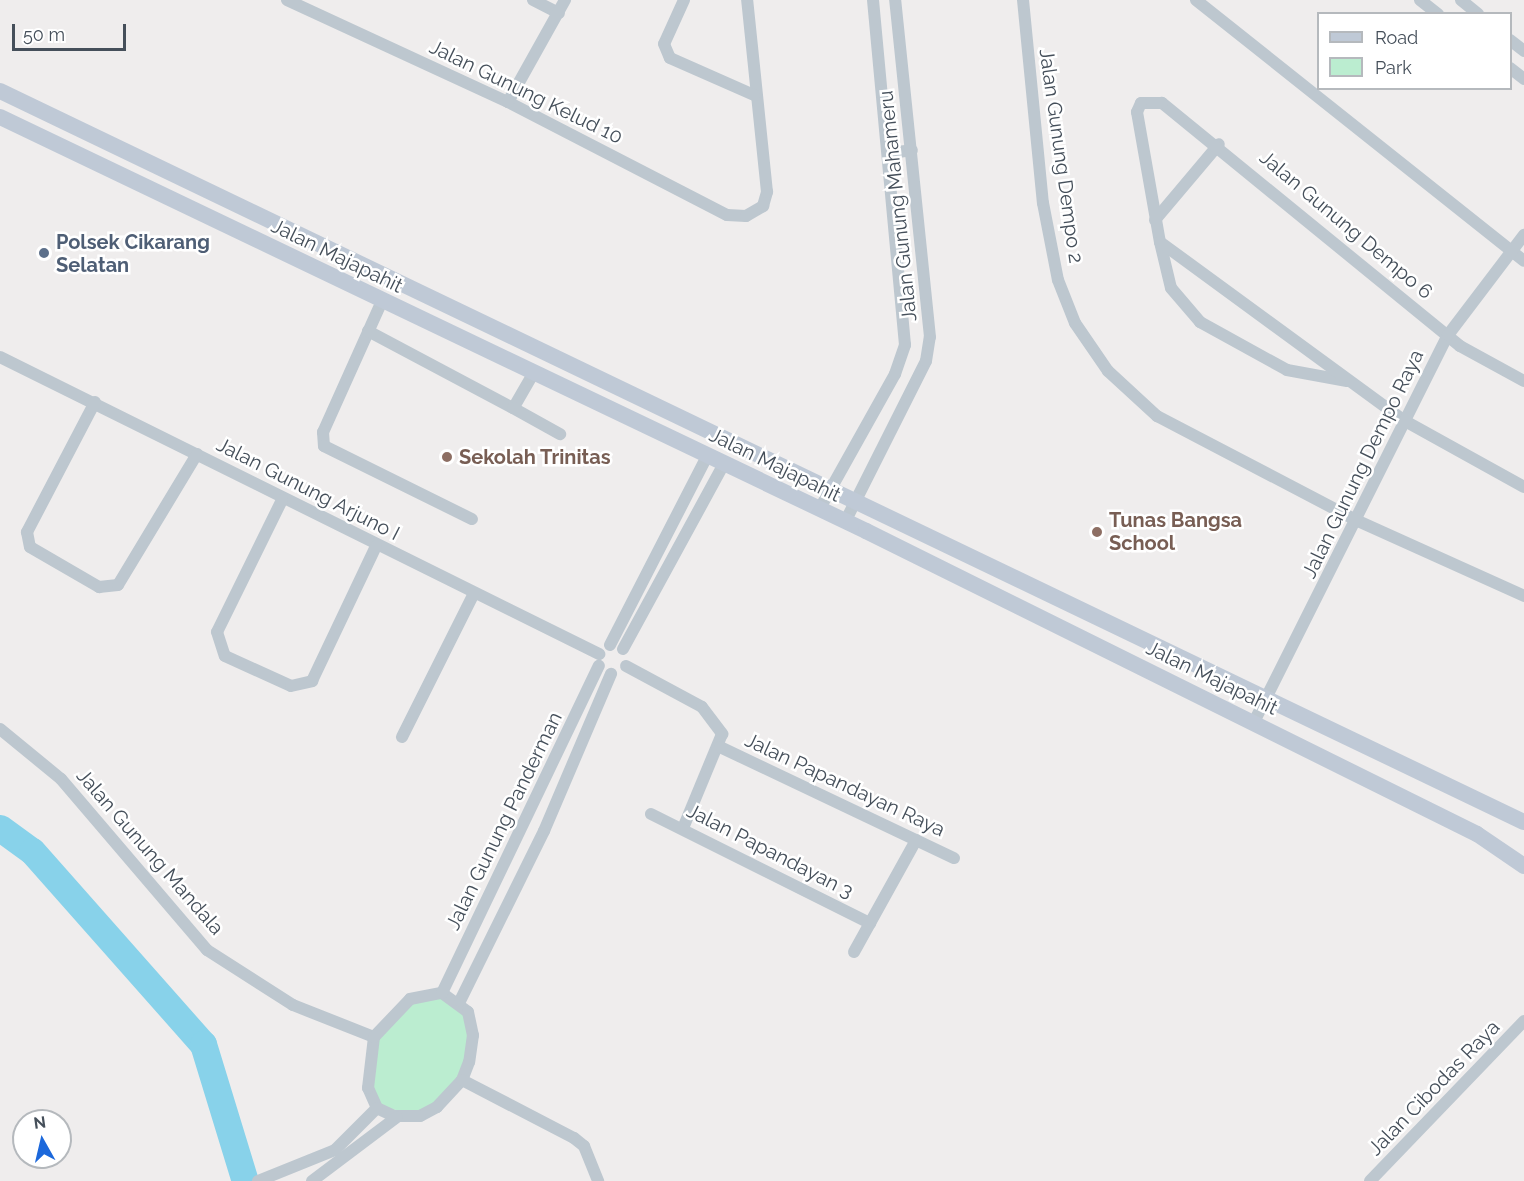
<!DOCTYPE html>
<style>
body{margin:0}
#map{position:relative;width:1524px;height:1181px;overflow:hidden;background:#efeded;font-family:Raleway,sans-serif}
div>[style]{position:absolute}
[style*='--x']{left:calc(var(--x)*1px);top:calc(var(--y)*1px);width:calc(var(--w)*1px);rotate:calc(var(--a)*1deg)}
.green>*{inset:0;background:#bbedd0}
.river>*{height:27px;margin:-13.5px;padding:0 13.5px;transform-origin:13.5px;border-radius:13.5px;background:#88d2ea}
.street>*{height:12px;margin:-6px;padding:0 6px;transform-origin:6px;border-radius:6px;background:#bdc7cf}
.secondary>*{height:16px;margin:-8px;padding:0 8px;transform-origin:8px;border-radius:8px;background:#bfc9d6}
.dots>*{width:16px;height:16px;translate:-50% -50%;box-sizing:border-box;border:3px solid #fff;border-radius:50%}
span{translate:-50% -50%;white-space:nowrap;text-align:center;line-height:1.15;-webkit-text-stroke:5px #fff;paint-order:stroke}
.street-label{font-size:20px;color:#454f5a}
.service-label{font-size:20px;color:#4e5e75;font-weight:700}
.left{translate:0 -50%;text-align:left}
.education-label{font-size:20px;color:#785e54;font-weight:700}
.legend{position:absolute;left:1317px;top:12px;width:195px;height:78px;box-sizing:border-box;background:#fff;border:2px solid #b5b9bd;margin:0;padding:8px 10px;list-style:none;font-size:18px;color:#454f5a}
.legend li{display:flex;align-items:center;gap:12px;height:30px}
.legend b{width:30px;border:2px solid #b5b9bd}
.north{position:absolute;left:12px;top:1109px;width:60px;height:60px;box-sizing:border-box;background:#fff;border:2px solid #b5b9bd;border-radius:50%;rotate:352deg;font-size:16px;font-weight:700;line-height:24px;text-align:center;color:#454f5a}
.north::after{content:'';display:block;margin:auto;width:21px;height:27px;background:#1c68db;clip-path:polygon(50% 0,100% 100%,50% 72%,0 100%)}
.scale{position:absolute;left:12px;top:24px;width:114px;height:27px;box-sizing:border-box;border:3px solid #454f5a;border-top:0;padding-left:8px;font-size:18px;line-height:21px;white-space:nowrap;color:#454f5a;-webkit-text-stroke:4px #fff;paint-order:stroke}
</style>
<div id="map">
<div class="green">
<i style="clip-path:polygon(431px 996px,454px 998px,466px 1014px,470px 1040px,461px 1080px,420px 1114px,378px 1107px,368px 1073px,377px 1038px,411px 1002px)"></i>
</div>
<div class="river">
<i style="--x:0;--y:828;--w:39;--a:36"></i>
<i style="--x:32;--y:851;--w:258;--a:48.5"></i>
<i style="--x:203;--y:1044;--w:143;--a:73"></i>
</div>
<div class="street">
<i style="--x:287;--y:0;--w:243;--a:24.8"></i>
<i style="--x:508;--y:102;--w:246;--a:27.3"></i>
<i style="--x:727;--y:215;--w:19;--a:3"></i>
<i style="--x:746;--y:216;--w:20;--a:-30"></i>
<i style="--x:763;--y:206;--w:15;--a:-74"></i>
<i style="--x:767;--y:192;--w:193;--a:-95.9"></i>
<i style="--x:533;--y:0;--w:29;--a:27"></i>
<i style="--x:684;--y:0;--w:48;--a:114.4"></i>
<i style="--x:664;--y:44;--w:15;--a:67"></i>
<i style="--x:670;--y:58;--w:92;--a:23.8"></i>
<i style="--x:1023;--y:0;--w:204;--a:84.4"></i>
<i style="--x:1043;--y:203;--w:78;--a:79"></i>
<i style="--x:1058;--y:280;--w:46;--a:68.4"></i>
<i style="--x:1075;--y:323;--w:58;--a:55.5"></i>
<i style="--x:1108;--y:371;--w:67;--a:42.6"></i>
<i style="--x:1157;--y:416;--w:227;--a:27.6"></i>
<i style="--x:1358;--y:521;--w:182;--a:24.3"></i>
<i style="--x:1196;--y:0;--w:419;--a:38.5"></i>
<i style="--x:1420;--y:0;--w:23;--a:38"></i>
<i style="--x:1461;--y:0;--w:22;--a:39"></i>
<i style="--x:1510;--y:40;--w:18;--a:38"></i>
<i style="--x:1510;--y:68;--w:18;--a:38"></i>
<i style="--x:508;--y:102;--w:117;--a:-60.8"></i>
<i style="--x:889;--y:153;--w:23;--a:-7"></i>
<i style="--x:1155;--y:220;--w:99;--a:-49.9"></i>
<i style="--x:1160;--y:242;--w:47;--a:76.6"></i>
<i style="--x:1171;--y:288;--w:45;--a:49.5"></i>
<i style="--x:1200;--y:322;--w:99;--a:28.9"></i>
<i style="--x:1287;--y:370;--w:61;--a:10.4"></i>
<i style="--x:382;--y:301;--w:144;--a:114.2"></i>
<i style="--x:323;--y:432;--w:14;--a:86"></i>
<i style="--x:324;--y:446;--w:165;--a:26.3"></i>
<i style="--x:368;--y:331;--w:164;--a:28"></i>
<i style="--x:0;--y:357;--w:669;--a:26.37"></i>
<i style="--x:533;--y:374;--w:39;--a:120"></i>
<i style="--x:513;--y:408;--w:54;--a:29"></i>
<i style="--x:1524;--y:381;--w:73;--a:-151.3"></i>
<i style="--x:1460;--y:346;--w:385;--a:-140.8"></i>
<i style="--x:1162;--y:103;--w:21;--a:180"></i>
<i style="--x:1141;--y:103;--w:10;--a:114"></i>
<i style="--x:1137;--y:112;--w:132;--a:80"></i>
<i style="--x:1160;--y:242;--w:303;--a:36.2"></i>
<i style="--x:1405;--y:421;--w:136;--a:29"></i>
<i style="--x:95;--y:402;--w:147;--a:117.6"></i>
<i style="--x:27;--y:532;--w:15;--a:79"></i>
<i style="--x:30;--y:547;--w:80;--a:30.1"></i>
<i style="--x:99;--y:587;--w:19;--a:-6"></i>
<i style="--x:118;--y:585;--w:153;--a:-58.9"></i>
<i style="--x:282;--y:500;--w:147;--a:116.2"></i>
<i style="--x:217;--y:632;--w:25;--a:72"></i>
<i style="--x:225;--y:656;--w:72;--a:24.4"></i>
<i style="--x:291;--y:686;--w:22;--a:-13"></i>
<i style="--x:312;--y:681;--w:149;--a:-64.6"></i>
<i style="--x:819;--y:510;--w:156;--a:-60.8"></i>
<i style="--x:895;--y:374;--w:31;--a:-71"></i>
<i style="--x:905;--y:345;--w:346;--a:-95.3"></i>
<i style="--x:845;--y:522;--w:180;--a:-63.3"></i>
<i style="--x:926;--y:361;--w:24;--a:-81"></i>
<i style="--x:930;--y:337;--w:339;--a:-95.9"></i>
<i style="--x:610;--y:645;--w:212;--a:-62.8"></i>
<i style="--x:623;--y:649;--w:211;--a:-61.4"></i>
<i style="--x:626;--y:666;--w:86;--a:28.3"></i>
<i style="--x:702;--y:707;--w:34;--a:53"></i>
<i style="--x:722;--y:734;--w:102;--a:112.5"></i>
<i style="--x:1254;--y:722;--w:433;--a:-63.4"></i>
<i style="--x:1448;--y:335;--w:126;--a:-52.8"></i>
<i style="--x:0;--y:729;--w:79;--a:39.3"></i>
<i style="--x:61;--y:779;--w:225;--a:49.5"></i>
<i style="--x:207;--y:950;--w:102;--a:32.6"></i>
<i style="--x:293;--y:1005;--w:87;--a:21.6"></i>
<i style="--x:402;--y:737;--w:159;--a:-63.4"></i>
<i style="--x:720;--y:747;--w:259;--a:25.4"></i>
<i style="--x:651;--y:814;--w:245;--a:26.5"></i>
<i style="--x:854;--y:952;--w:128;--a:-61"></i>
<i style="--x:442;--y:993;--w:32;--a:36"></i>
<i style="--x:468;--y:1012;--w:24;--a:78"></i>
<i style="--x:473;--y:1035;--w:27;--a:98"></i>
<i style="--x:469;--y:1062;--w:19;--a:111"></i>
<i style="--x:462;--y:1080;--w:37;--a:133"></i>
<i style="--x:437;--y:1107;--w:19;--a:152"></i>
<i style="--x:420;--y:1116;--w:26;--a:180"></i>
<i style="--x:394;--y:1116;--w:19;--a:-155"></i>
<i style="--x:377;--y:1108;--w:22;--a:-114"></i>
<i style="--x:368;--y:1088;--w:51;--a:-83.3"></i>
<i style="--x:374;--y:1037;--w:52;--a:-46.5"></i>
<i style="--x:410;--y:999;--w:33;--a:-11"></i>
<i style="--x:442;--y:993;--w:363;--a:-64.4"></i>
<i style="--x:460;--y:1001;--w:190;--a:-63.7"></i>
<i style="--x:544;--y:831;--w:171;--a:-66.9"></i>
<i style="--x:462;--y:1080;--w:126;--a:27.4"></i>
<i style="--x:574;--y:1138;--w:13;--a:39"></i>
<i style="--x:584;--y:1146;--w:38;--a:68"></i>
<i style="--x:258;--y:1181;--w:83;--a:-21.9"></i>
<i style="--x:335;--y:1150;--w:59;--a:-45"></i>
<i style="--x:312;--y:1181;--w:106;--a:-37"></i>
<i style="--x:1370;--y:1181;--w:222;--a:-46.1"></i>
</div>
<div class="secondary">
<i style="--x:0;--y:91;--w:1690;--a:25.63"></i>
<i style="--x:0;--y:117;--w:960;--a:25.55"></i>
<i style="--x:866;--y:531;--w:682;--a:26.38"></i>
<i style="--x:1477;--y:834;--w:57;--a:34.2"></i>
</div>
<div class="dots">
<i style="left:44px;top:253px;background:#5c6f8a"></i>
<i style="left:447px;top:457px;background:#8d6e63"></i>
<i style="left:1097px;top:532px;background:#8d6e63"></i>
</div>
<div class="street-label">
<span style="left:526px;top:92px;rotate:26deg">Jalan Gunung Kelud 10</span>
<span style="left:1061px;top:156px;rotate:82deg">Jalan Gunung Dempo 2</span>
<span style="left:898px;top:206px;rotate:-96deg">Jalan Gunung Mahameru</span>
<span style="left:1346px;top:225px;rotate:40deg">Jalan Gunung Dempo 6</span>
<span style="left:337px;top:256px;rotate:26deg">Jalan Majapahit</span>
<span style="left:1363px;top:464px;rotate:-64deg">Jalan Gunung Dempo Raya</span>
<span style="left:775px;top:465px;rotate:26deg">Jalan Majapahit</span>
<span style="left:308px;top:489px;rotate:27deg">Jalan Gunung Arjuno I</span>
<span style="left:1212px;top:678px;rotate:26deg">Jalan Majapahit</span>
<span style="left:845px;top:785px;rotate:25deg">Jalan Papandayan Raya</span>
<span style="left:504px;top:821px;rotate:-64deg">Jalan Gunung Panderman</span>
<span style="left:770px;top:851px;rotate:27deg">Jalan Papandayan 3</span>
<span style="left:150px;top:852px;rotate:49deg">Jalan Gunung Mandala</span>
<span style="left:1434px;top:1088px;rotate:-46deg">Jalan Cibodas Raya</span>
</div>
<div class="service-label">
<span class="left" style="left:56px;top:254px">Polsek Cikarang<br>Selatan</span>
</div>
<div class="education-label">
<span class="left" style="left:459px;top:457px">Sekolah Trinitas</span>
<span class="left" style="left:1109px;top:532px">Tunas Bangsa<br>School</span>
</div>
<ul class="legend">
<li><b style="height:8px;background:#bfc9d6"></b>Road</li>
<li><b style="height:16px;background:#bbedd0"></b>Park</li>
</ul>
<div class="north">N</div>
<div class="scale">50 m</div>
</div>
